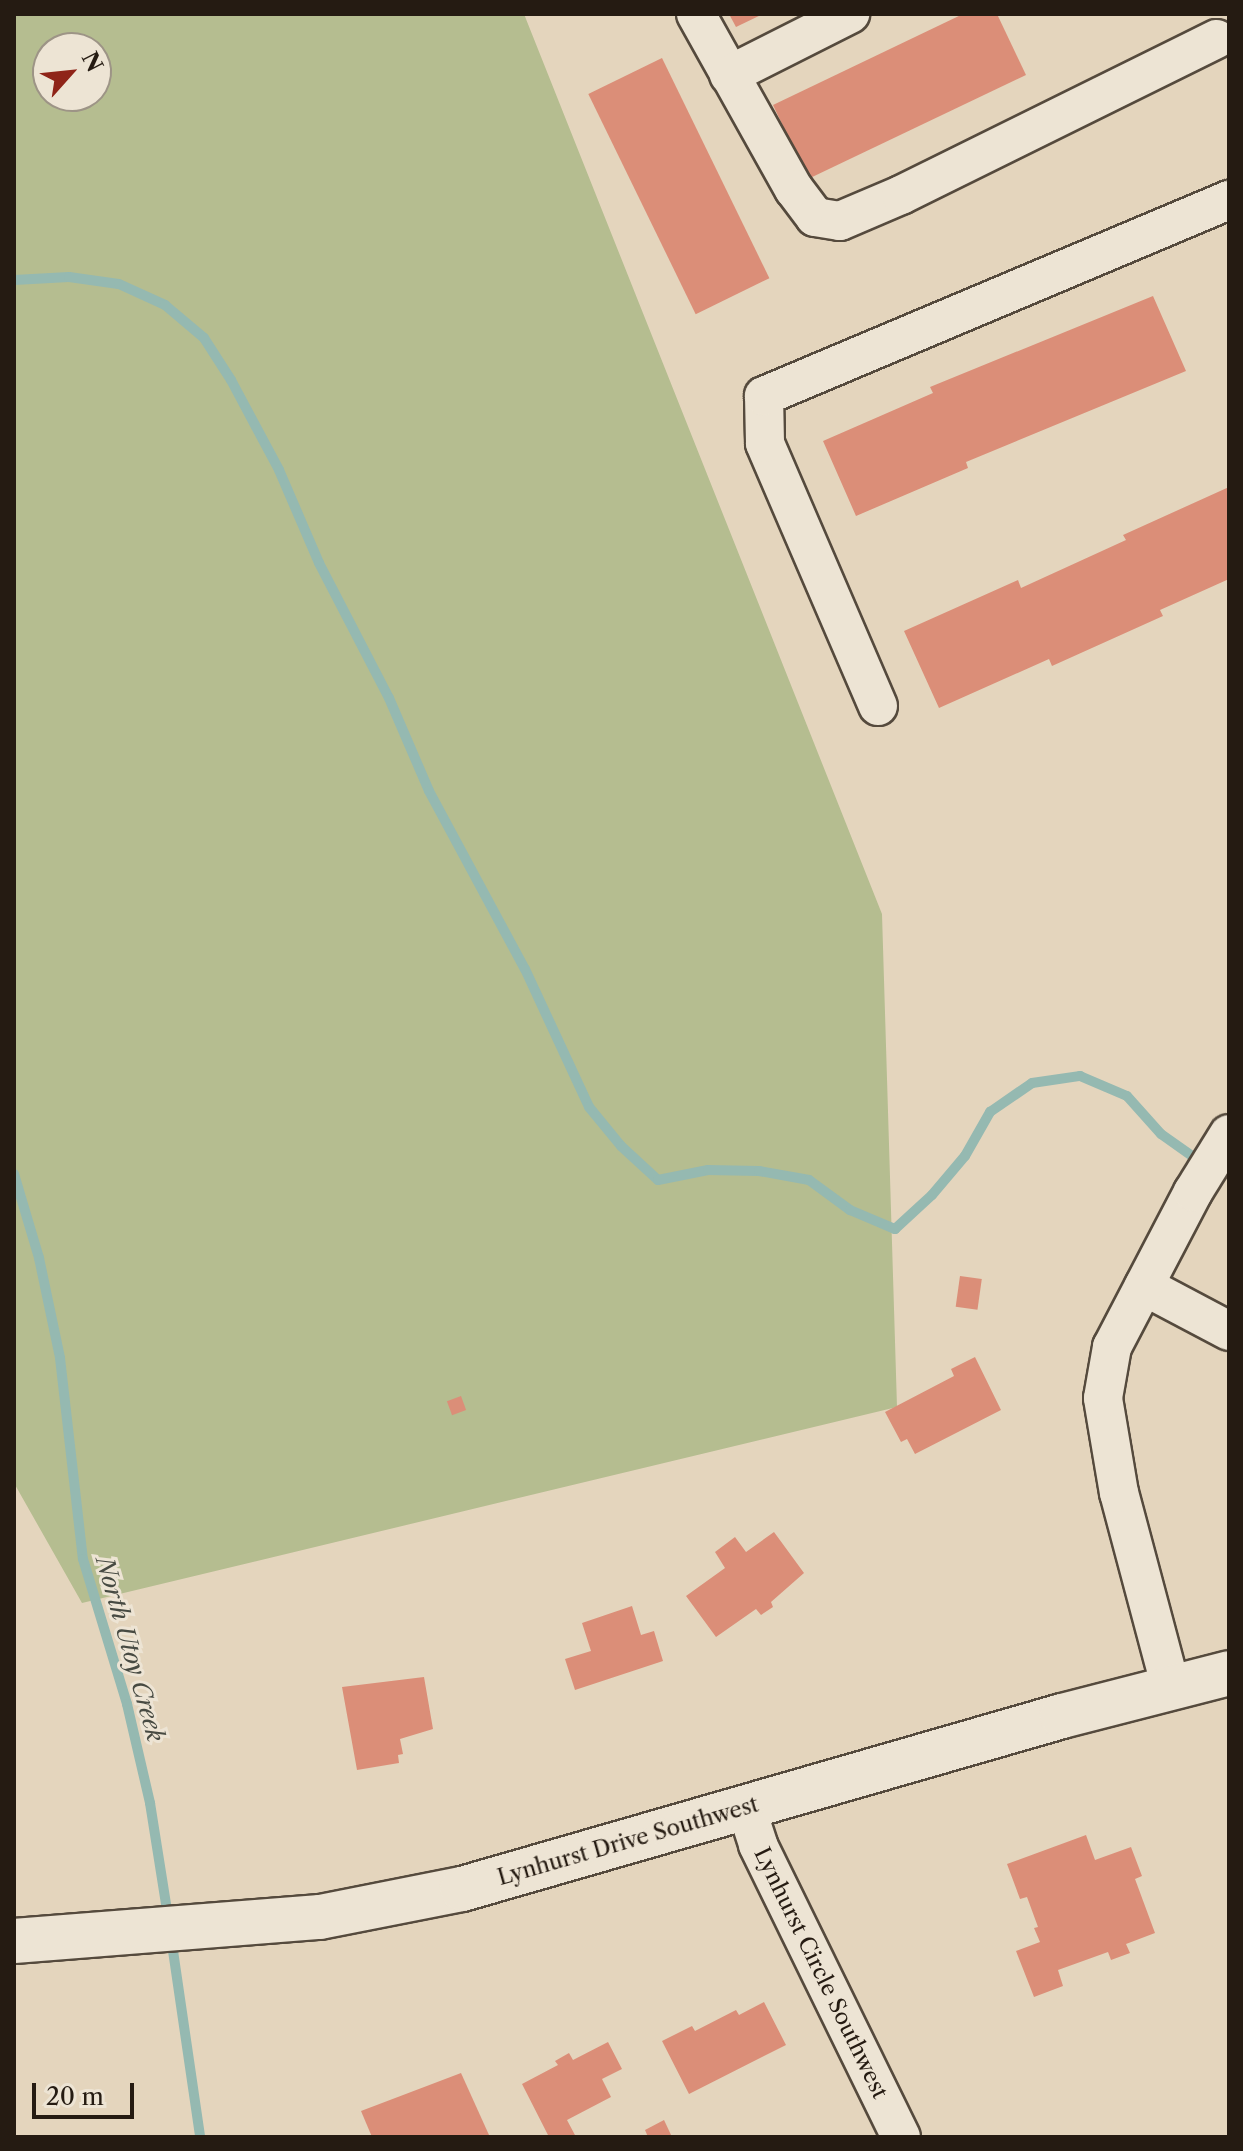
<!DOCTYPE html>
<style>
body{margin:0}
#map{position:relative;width:1243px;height:2151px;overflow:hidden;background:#e4d5bd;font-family:"Libre Caslon Text",serif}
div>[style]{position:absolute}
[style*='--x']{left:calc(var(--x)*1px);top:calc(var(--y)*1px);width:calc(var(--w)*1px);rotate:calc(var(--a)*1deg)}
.green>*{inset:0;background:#b5bd90}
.stream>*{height:10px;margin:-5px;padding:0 5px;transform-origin:5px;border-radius:5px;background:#95b9b1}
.building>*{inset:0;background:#db8e78;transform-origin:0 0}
.roads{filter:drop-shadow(2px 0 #554a3d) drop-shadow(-2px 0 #554a3d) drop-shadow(0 2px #554a3d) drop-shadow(0 -2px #554a3d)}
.minor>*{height:38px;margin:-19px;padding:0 19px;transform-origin:19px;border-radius:19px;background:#ede4d4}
.tertiary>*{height:44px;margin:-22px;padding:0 22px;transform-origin:22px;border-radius:22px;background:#ede4d4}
span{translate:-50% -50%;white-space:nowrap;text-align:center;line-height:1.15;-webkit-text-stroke:6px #ede4d4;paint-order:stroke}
.street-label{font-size:22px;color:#251b12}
.water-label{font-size:24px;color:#474a42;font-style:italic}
.frame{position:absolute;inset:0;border:16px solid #251b12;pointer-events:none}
.north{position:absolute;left:32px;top:32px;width:80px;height:80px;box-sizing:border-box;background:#ede4d4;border:2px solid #9d9486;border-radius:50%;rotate:63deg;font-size:22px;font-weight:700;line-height:32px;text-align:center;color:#251b12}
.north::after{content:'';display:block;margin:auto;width:28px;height:36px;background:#8f2418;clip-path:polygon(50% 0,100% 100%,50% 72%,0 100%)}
.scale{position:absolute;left:32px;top:2083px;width:102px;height:36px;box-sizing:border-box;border:4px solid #251b12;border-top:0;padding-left:10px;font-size:24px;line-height:28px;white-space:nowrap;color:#251b12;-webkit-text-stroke:6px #ede4d4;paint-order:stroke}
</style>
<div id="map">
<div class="green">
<i style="clip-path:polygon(evenodd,14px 14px,524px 14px,882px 914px,897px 1407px,82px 1603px,14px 1483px,14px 14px,48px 48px,96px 48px,96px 96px,48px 96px,48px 48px)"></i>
</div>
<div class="stream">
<i style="--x:14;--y:280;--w:55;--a:-3.1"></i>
<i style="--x:69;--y:277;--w:50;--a:8"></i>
<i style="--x:119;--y:284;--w:51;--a:24.5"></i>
<i style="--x:165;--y:305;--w:51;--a:40.2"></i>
<i style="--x:204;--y:338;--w:50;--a:57.3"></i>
<i style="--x:231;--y:380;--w:102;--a:61.9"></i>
<i style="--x:279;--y:470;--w:101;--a:66.7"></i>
<i style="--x:319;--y:563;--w:152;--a:62.6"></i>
<i style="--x:389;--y:698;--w:101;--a:66.7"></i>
<i style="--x:429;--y:791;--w:202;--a:61.7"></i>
<i style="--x:525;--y:969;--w:152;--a:65.1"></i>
<i style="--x:589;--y:1107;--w:50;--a:50.6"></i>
<i style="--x:621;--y:1146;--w:50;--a:42.6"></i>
<i style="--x:658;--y:1180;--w:51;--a:-11.3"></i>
<i style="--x:708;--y:1170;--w:51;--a:1.1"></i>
<i style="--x:759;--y:1171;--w:51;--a:10.2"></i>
<i style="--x:809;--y:1180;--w:51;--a:36.2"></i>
<i style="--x:850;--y:1210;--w:49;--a:22.9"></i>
<i style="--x:895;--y:1229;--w:50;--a:-42.6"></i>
<i style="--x:932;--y:1195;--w:51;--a:-49.8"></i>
<i style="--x:965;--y:1156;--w:51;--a:-60.4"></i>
<i style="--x:990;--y:1112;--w:51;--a:-34.6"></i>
<i style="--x:1032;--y:1083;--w:49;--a:-8.3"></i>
<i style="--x:1080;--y:1076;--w:51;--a:23.1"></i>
<i style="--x:1127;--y:1096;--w:51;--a:48.2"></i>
<i style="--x:1161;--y:1134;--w:50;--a:35.3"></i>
<i style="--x:14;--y:1174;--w:88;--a:73.4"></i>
<i style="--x:39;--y:1258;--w:102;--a:78.1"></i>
<i style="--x:60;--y:1358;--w:202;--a:83.5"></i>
<i style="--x:83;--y:1559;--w:152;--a:73.1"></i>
<i style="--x:127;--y:1704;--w:102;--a:76.9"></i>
<i style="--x:150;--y:1803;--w:115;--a:81"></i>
<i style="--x:171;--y:1937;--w:202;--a:81.7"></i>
</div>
<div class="building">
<i style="clip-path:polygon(729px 14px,763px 14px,736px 27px)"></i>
<i style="clip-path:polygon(963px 14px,997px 14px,1026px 75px,808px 179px,773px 105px)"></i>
<i style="left:662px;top:58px;width:245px;height:82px;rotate:64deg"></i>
<i style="clip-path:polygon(1153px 296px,1186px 371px,966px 462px,968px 468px,856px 516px,823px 441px,933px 393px,930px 387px)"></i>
<i style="clip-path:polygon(1229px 487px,1229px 579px,1160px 610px,1163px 616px,1052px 666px,1049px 659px,939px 708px,904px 631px,1018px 580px,1021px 588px,1126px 540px,1123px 535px)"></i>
<i style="left:960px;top:1276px;width:22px;height:31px;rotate:8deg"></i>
<i style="clip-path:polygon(975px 1357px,1001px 1410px,915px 1454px,907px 1439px,901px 1442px,885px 1412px,954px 1376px,951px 1369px)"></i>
<i style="left:461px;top:1396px;width:15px;height:15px;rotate:70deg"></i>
<i style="clip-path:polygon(774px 1532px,804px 1573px,771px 1602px,773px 1607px,761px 1615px,756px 1609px,716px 1637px,686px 1596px,725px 1568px,715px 1552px,735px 1537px,746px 1552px)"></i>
<i style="clip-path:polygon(632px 1606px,641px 1635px,654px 1631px,663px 1661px,575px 1690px,565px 1659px,591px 1651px,582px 1623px)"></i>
<i style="clip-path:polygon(424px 1677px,433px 1729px,400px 1739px,403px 1754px,398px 1755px,399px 1763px,357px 1770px,342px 1687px)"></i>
<i style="clip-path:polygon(1086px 1835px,1095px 1860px,1131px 1847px,1142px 1876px,1135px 1879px,1155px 1933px,1126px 1944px,1130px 1953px,1111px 1960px,1108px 1952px,1058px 1970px,1063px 1986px,1034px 1997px,1016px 1951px,1040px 1942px,1034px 1928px,1038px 1927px,1027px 1897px,1020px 1899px,1007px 1864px)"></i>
<i style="clip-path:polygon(764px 2002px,786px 2045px,689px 2094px,662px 2041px,692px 2026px,695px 2031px,736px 2010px,739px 2015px)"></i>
<i style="clip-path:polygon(608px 2042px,622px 2069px,602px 2079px,611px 2097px,567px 2120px,576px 2137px,549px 2137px,522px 2084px,558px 2065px,555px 2061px,569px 2053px,573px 2060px)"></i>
<i style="clip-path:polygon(461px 2073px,489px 2135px,372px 2137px,361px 2111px)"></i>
<i style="clip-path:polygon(664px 2120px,672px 2137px,648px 2137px,645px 2130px)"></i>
</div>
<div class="roads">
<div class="minor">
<i style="--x:696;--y:14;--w:201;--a:60.8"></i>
<i style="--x:794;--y:189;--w:35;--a:53"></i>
<i style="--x:815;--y:217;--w:25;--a:9"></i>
<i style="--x:840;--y:221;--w:66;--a:-23.1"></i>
<i style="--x:901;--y:195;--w:352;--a:-26.3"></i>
<i style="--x:729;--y:75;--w:136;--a:-26.8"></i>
<i style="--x:878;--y:706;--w:286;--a:-113.3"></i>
<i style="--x:765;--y:443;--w:47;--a:-91.2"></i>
<i style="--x:764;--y:396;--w:505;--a:-22.86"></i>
<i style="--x:1144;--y:1286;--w:96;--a:27.9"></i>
<i style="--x:1171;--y:1688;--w:202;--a:-104.9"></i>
<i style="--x:1119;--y:1493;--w:96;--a:-99.6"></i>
<i style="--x:1103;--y:1398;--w:52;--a:-80"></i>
<i style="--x:1112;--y:1347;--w:175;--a:-62.4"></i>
<i style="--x:1193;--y:1192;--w:68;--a:-58.2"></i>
<i style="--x:746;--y:1807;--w:40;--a:72"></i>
<i style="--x:758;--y:1845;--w:325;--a:63.9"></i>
</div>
<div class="tertiary">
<i style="--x:14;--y:1941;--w:307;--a:-4.5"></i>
<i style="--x:320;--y:1917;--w:145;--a:-11.2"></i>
<i style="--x:462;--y:1889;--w:624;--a:-16.08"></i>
<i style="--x:1062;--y:1716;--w:172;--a:-14.4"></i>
</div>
</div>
<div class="street-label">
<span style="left:628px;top:1841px;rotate:-16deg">Lynhurst Drive Southwest</span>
<span style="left:821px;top:1973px;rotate:64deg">Lynhurst Circle Southwest</span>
</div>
<div class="water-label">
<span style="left:130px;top:1649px;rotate:74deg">North Utoy Creek</span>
</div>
<div class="frame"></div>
<div class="north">N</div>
<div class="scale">20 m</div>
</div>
